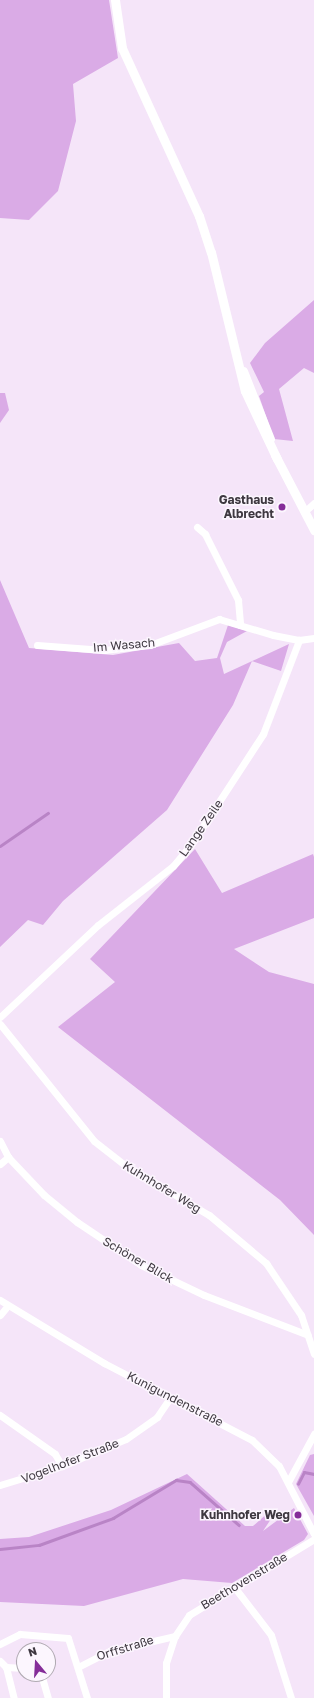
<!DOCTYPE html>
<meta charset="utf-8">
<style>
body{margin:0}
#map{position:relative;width:314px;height:1698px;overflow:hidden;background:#f5e5f9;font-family:"Golos Text",sans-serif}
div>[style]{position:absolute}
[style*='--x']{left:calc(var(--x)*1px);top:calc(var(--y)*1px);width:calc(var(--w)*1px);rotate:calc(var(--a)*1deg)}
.green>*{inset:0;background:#daabe6}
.stream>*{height:2.5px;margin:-1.25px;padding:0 1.25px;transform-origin:1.25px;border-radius:1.25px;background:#b984c6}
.minor>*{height:7px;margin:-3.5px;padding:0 3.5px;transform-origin:3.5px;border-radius:3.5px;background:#fff}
.tertiary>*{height:9px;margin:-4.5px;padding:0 4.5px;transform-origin:4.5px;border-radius:4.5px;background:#fff}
.dots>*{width:11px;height:11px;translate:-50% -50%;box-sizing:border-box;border:2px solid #fcf6fe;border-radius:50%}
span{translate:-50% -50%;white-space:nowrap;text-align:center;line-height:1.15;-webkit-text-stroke:3px #fcf6fe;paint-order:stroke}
.poi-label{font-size:12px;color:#3e3840;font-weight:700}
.right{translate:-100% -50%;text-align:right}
.street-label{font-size:12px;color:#3e3840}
.north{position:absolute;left:16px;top:1642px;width:40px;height:40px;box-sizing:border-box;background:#fcf6fe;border:1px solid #b0aab2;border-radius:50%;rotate:342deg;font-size:11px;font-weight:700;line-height:16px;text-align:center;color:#3e3840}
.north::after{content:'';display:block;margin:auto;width:14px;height:18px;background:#852d99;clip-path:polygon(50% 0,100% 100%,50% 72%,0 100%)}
</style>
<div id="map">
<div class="green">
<i style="clip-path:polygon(0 0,109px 0,118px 58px,73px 84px,76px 121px,58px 191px,29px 220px,0 218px)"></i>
<i style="clip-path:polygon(314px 300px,314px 373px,304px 368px,279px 389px,293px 441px,274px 439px,259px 396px,264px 392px,250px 363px,265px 343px)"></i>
<i style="clip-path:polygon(0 393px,5px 393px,9px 410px,0 423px)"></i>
<i style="clip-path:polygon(0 580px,29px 648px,113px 655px,179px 643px,195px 661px,217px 658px,228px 625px,247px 631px,227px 642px,220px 658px,224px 674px,289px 644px,281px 671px,252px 661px,233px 705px,167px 810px,63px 901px,43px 925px,28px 920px,0 947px)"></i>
<i style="clip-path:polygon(195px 849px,222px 893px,313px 854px,314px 857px,314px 918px,234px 949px,269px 972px,314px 984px,314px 1235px,280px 1200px,58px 1027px,115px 982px,90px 959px)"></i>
<i style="clip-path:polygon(314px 1454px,314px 1516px,296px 1484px,310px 1455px)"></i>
<i style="clip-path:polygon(187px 1474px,245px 1526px,253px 1526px,269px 1512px,273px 1516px,263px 1531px,294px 1508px,308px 1534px,304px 1540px,232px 1583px,183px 1579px,84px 1606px,0 1602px,0 1539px,29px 1537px,111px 1510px)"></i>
</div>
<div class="stream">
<i style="--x:0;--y:846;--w:58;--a:-34.5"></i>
<i style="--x:298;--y:1484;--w:13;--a:-63"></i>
<i style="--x:304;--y:1472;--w:10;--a:11"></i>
<i style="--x:0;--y:1549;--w:39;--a:-6"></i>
<i style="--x:39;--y:1545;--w:79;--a:-20"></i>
<i style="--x:113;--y:1518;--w:74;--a:-31.1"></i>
<i style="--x:176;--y:1480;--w:14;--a:8"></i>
<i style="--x:190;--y:1482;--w:65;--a:41.3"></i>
</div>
<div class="minor">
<i style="--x:304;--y:512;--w:13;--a:-42"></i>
<i style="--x:197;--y:527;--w:11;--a:41"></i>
<i style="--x:205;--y:534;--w:74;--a:63.4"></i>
<i style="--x:238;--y:600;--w:25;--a:85"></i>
<i style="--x:37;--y:645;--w:67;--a:4.3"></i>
<i style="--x:104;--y:650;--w:46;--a:-6.2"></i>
<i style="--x:150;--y:645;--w:74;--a:-20.6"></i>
<i style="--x:219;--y:619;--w:56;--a:16.5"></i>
<i style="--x:273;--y:635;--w:26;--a:11"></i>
<i style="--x:299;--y:640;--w:15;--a:-8"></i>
<i style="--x:0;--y:1017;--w:134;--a:-43.2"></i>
<i style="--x:98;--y:925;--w:95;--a:-38.2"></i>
<i style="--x:173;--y:866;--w:26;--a:-50"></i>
<i style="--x:190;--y:846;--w:134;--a:-56.9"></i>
<i style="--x:263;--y:734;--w:101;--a:-69"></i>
<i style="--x:0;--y:1024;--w:150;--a:51.2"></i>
<i style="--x:94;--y:1141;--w:39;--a:38"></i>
<i style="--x:125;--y:1165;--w:98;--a:30.8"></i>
<i style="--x:209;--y:1215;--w:75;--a:40.1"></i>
<i style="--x:266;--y:1263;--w:63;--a:56.1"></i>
<i style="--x:301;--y:1315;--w:41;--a:71.6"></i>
<i style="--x:0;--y:1141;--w:18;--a:63"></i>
<i style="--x:8;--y:1157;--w:52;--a:46.5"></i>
<i style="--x:44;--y:1195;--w:43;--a:39.3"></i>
<i style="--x:77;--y:1222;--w:77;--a:33.9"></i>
<i style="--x:141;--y:1265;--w:70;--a:25.5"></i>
<i style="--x:204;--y:1295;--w:111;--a:21"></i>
<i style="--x:0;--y:1164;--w:11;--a:-41"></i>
<i style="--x:0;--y:1300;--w:122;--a:31.2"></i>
<i style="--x:104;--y:1363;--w:167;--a:27.5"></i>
<i style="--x:252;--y:1440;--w:37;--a:44"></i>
<i style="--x:279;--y:1466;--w:76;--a:62.8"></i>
<i style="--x:0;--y:1315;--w:8;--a:-50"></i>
<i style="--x:0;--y:1415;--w:67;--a:35.3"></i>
<i style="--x:55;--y:1454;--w:14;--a:60"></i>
<i style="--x:288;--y:1482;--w:55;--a:-61.6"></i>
<i style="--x:0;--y:1485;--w:65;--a:-17"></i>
<i style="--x:62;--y:1466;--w:69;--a:-22.9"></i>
<i style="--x:126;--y:1439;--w:38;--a:-35"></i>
<i style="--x:157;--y:1417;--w:23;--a:-56"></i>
<i style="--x:235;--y:1588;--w:59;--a:52.5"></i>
<i style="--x:271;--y:1635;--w:66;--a:72.4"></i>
<i style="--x:0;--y:1644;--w:22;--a:-27"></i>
<i style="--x:20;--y:1634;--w:48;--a:4.8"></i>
<i style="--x:68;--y:1638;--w:63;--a:72.4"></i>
<i style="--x:0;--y:1661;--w:8;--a:45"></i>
<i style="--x:6;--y:1667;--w:32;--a:76"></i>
<i style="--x:6;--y:1667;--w:18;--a:3"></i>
<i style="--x:78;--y:1667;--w:36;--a:-27"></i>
<i style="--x:110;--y:1651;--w:67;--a:-13"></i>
<i style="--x:41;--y:1674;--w:25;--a:74"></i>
<i style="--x:166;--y:1698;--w:35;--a:-90"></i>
<i style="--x:166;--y:1663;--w:28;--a:-72"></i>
<i style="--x:175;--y:1636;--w:25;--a:-56"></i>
<i style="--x:189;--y:1615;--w:146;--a:-31.3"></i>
</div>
<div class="tertiary">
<i style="--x:115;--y:0;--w:49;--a:81.7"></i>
<i style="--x:122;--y:48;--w:185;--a:65.4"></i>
<i style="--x:199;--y:216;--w:38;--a:72"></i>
<i style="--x:211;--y:252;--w:143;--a:76.3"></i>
<i style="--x:245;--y:391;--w:75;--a:64.8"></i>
<i style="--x:243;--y:371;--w:73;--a:68.3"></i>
<i style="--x:275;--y:455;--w:85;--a:62.5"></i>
</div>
<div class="dots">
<i style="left:282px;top:507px;background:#852d99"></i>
<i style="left:298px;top:1515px;background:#852d99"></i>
</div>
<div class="poi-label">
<span class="right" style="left:274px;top:507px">Gasthaus<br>Albrecht</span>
<span class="right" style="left:290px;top:1515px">Kuhnhofer Weg</span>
</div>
<div class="street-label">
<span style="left:124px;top:645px;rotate:-5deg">Im Wasach</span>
<span style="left:201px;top:828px;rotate:-55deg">Lange Zeile</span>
<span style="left:162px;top:1187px;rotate:31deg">Kuhnhofer Weg</span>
<span style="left:138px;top:1260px;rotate:30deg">Schöner Blick</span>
<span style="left:175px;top:1399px;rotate:27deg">Kunigundenstraße</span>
<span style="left:70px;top:1461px;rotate:-21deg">Vogelhofer Straße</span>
<span style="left:244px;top:1581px;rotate:-31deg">Beethovenstraße</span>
<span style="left:125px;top:1648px;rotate:-17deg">Orffstraße</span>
</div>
<div class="north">N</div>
</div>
